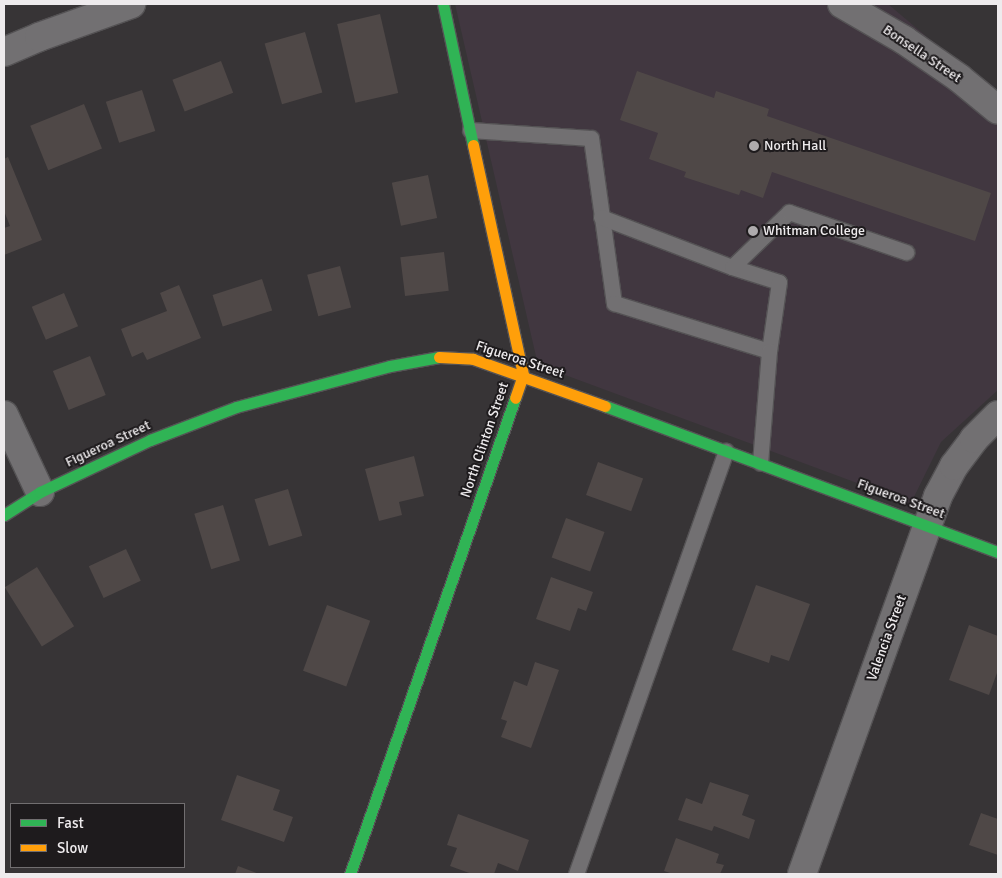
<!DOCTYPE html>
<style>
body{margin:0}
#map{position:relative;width:1002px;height:878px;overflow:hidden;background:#373436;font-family:Signika,sans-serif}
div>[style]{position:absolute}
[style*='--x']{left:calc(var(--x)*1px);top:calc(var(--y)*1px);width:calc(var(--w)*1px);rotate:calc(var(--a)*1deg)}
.built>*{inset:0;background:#413740}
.building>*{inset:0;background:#4f4847;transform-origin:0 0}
.roads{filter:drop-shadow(1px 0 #545254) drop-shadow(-1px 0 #545254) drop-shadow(0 1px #545254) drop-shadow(0 -1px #545254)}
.lane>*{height:15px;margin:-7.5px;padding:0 7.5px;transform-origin:7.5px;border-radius:7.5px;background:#727072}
.street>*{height:28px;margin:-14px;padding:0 14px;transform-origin:14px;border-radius:14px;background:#727072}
.fast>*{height:11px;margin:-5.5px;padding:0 5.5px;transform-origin:5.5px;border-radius:5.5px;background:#30b455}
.slow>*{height:11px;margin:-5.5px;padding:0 5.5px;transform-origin:5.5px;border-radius:5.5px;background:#ff9f0a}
.dots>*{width:14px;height:14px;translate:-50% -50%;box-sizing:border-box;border:2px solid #1e1b1d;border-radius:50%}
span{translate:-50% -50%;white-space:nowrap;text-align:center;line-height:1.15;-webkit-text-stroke:4px #1e1b1d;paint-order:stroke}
.street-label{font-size:14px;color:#eeebed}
.poi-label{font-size:14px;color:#eeebed}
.left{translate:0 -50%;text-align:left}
.frame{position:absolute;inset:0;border:5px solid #eeebed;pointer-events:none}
.legend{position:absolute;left:10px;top:803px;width:175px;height:65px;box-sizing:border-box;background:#1e1b1d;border:1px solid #716e70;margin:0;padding:6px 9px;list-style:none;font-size:15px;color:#eeebed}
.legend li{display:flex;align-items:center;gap:10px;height:25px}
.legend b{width:25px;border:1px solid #716e70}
</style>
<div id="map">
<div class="built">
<i style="clip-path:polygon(455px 4px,888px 4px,998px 97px,998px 390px,941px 442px,911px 503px,538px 365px)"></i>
</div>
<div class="building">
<i style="left:380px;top:14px;width:81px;height:44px;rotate:77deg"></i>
<i style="left:305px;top:32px;width:63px;height:42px;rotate:74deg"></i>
<i style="left:221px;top:61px;width:34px;height:52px;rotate:69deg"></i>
<i style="clip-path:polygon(637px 71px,714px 98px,716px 91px,769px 109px,767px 116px,991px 193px,975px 241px,772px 172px,763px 198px,741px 190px,739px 195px,684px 177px,686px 172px,649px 159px,658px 133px,620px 120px)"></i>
<i style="left:142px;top:90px;width:43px;height:38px;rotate:72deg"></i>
<i style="left:84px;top:104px;width:48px;height:58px;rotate:68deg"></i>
<i style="clip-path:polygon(8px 157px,42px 240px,4px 255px,4px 228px,10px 226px,4px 211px,4px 159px)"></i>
<i style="left:428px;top:175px;width:44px;height:37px;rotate:78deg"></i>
<i style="left:444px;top:252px;width:39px;height:44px;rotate:83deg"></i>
<i style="left:340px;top:266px;width:43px;height:34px;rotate:75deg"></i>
<i style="left:262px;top:279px;width:33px;height:52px;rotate:72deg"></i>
<i style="clip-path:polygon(179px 285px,201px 338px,147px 360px,143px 352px,132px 357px,121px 329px,167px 311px,160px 293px)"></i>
<i style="left:64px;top:293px;width:36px;height:35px;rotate:67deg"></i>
<i style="left:90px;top:356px;width:42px;height:40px;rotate:68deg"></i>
<i style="clip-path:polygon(414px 456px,424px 496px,399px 502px,402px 515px,379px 521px,365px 469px)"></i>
<i style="left:598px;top:462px;width:48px;height:35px;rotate:20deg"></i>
<i style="left:288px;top:489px;width:49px;height:35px;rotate:73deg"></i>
<i style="left:223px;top:505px;width:58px;height:30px;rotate:73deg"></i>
<i style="left:566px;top:518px;width:41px;height:42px;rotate:20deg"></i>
<i style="left:126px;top:549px;width:35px;height:41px;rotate:65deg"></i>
<i style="left:37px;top:567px;width:70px;height:38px;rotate:58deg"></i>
<i style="clip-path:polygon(551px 577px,593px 592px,586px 611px,578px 608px,570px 631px,536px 619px)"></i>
<i style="clip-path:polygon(756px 585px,810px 604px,789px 661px,771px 655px,769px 663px,732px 650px)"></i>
<i style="left:327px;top:605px;width:46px;height:70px;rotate:20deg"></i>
<i style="clip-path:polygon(969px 625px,998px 636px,998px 670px,989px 695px,949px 680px)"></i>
<i style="clip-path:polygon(535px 662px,559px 670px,531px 748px,501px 737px,507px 721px,501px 719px,514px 681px,527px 686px)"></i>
<i style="clip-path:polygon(237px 775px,280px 790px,273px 810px,293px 817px,284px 842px,221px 820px)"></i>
<i style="clip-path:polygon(710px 782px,749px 795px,742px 815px,755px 820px,749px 839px,714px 826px,712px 831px,678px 820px,686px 798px,702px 804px)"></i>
<i style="clip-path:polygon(981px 813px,998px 819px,998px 855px,969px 845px)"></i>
<i style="clip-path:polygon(458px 814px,529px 840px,518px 871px,498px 863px,494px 874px,472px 874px,450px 866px,457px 848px,447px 845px)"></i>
<i style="clip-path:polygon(676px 838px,719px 854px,716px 863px,724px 865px,720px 874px,673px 874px,664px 871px)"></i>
<i style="clip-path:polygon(238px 866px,259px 874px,235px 874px)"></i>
</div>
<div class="roads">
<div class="lane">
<i style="--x:470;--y:130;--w:121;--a:3.8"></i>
<i style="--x:591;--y:138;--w:167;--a:82.1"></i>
<i style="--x:614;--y:303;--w:162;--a:17.2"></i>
<i style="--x:601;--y:217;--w:140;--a:20.9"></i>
<i style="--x:732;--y:267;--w:49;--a:17.7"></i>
<i style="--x:779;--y:282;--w:70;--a:98.2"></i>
<i style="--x:769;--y:351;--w:112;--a:94.6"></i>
<i style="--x:732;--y:267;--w:79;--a:-44"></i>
<i style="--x:789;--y:212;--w:124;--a:18.9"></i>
<i style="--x:576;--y:874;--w:449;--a:-70.5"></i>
</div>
<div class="street">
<i style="--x:842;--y:4;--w:72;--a:30.1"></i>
<i style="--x:904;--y:40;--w:67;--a:34.6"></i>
<i style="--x:959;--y:78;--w:50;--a:39.4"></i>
<i style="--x:4;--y:52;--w:38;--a:-23"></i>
<i style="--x:39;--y:37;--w:98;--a:-19.7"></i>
<i style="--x:4;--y:415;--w:85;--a:64.9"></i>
<i style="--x:802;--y:874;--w:402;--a:-70.2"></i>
<i style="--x:938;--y:496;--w:34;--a:-62"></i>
<i style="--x:954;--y:466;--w:34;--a:-53"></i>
<i style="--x:974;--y:439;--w:34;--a:-45"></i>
</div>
<div class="fast">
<i style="--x:443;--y:4;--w:144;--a:78"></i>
<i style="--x:605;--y:406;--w:419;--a:20.4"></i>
<i style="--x:4;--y:515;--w:43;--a:-32.6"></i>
<i style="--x:40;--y:492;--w:122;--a:-25.3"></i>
<i style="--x:150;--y:440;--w:92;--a:-21"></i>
<i style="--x:236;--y:407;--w:159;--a:-14.9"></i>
<i style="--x:390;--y:366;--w:50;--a:-10.4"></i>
<i style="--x:350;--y:874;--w:504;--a:-70.88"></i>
</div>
<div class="slow">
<i style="--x:473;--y:145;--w:235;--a:77.7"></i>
<i style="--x:523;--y:375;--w:24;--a:109"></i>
<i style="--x:439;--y:357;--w:34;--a:3"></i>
<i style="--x:473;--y:359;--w:140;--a:19.6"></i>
</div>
</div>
<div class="dots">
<i style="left:754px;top:146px;background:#aeabad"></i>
<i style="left:753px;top:231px;background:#aeabad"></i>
</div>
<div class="street-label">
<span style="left:922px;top:54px;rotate:34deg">Bonsella Street</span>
<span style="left:520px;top:360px;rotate:18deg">Figueroa Street</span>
<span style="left:485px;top:440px;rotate:-71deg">North Clinton Street</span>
<span style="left:108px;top:444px;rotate:-25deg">Figueroa Street</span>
<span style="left:901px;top:499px;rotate:20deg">Figueroa Street</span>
<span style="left:887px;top:638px;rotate:-70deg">Valencia Street</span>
</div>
<div class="poi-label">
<span class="left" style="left:764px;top:146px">North Hall</span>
<span class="left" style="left:763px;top:231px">Whitman College</span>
</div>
<div class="frame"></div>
<ul class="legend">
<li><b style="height:6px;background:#30b455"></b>Fast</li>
<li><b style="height:6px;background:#ff9f0a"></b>Slow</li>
</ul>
</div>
